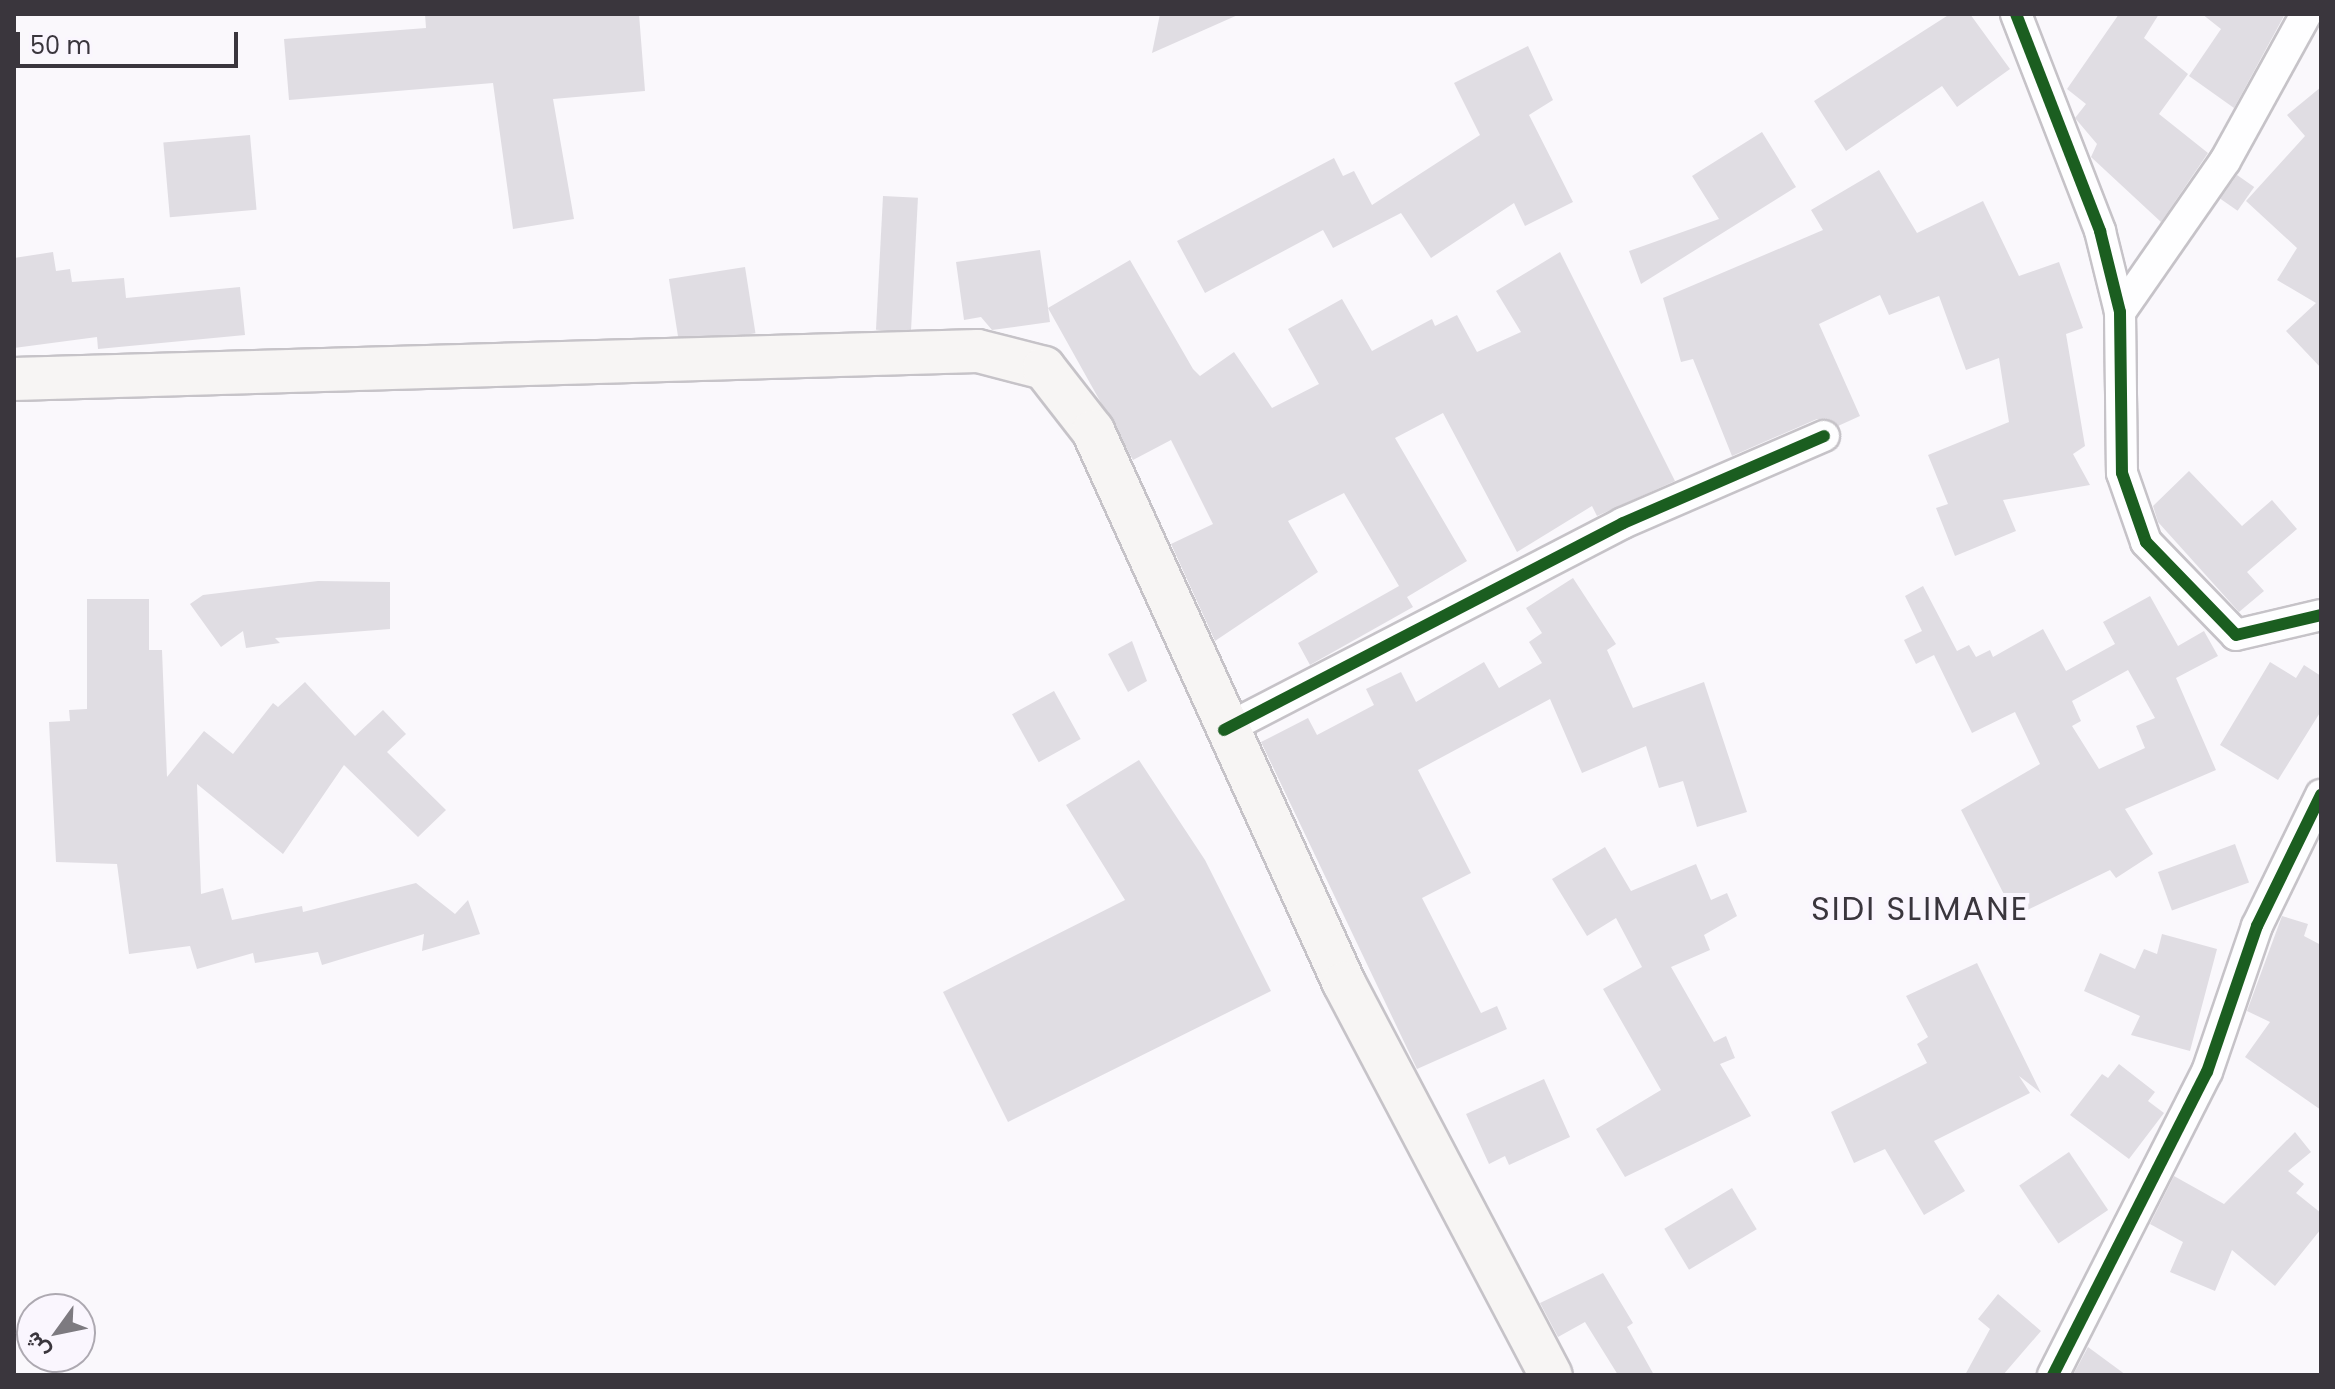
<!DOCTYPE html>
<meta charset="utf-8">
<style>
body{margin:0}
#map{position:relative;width:2335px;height:1389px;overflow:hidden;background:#faf8fc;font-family:Poppins,Vazirmatn,sans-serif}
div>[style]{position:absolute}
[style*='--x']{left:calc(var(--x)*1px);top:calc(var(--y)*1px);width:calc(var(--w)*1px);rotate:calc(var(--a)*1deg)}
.building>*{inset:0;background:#e0dde3;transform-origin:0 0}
.roads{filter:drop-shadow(2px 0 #c6c3c8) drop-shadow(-2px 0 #c6c3c8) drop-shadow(0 2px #c6c3c8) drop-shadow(0 -2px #c6c3c8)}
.street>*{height:30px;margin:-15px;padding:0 15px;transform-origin:15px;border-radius:15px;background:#fefeff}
.secondary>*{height:42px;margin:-21px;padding:0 21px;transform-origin:21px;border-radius:21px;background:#f7f5f4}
.cycleway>*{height:12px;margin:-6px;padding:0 6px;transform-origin:6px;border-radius:6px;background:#1b5e20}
span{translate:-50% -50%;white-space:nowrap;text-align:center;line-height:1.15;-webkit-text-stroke:8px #faf6fe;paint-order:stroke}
.quarter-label{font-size:32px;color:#3a363d;letter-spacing:2px}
.frame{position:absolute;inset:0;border:16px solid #3a363d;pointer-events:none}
.north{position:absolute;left:16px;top:1293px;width:80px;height:80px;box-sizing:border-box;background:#faf6fe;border:2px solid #ada9b1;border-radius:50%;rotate:237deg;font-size:22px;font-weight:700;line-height:32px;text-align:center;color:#3a363d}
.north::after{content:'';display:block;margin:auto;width:28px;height:36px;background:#7d7a80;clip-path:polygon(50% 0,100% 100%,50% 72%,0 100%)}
.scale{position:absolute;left:16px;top:32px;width:222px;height:36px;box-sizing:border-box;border:4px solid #3a363d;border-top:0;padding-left:10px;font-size:24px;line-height:28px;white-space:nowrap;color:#3a363d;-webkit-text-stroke:6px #faf6fe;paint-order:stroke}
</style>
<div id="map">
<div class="building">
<i style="clip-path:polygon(425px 14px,639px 14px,645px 91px,553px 99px,574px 219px,513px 229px,493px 83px,289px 100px,284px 39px,426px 28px)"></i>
<i style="clip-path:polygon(1160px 14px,1240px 14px,1152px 53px)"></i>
<i style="clip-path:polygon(1950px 14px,1970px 14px,2010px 69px,1957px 107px,1942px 86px,1846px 151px,1814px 101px)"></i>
<i style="clip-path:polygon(2119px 14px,2159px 14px,2144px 38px,2188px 74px,2159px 114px,2208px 153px,2161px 222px,2091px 157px,2097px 144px,2075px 118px,2086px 104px,2067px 89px)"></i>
<i style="clip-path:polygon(2202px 14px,2285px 14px,2234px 108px,2189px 76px,2221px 29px)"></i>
<i style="clip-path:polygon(1528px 46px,1553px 100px,1529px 115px,1573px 202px,1525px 226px,1514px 203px,1431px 258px,1401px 213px,1333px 248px,1323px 230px,1205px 293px,1177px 241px,1334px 158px,1343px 176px,1354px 171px,1372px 205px,1480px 135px,1454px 83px)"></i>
<i style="clip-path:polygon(2321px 87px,2321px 368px,2286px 331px,2316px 303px,2277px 280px,2297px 248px,2246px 201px,2305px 136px,2287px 115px)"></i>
<i style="clip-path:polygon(1762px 132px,1796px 187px,1641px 284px,1629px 251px,1719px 219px,1692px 176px)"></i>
<i style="left:250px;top:135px;width:75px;height:87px;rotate:85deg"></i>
<i style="clip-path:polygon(1879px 170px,1917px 233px,1983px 201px,2019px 276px,2059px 262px,2083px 328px,2066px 334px,2085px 446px,2073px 454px,2090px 485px,2003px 500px,2016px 531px,1955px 556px,1936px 508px,1948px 504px,1928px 455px,2009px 422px,1999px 358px,1966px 370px,1939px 296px,1889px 315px,1880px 295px,1819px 324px,1860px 416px,1838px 426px,1817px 419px,1732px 456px,1693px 359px,1681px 362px,1663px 298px,1823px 230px,1811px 210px)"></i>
<i style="left:2237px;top:175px;width:21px;height:29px;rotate:35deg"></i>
<i style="left:883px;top:196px;width:35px;height:134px;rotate:3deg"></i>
<i style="clip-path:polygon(1040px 250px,1050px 322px,992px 330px,981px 317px,964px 320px,956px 262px)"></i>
<i style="clip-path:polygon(53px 252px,56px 271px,70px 269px,72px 282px,124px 278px,126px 298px,240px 287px,245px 335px,98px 349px,97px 337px,14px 348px,14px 258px)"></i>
<i style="clip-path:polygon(1560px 252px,1675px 481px,1597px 516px,1592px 506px,1517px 552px,1443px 413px,1395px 438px,1467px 561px,1407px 597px,1413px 607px,1310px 665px,1298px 643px,1399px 586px,1344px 493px,1288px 521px,1318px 572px,1215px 641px,1171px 544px,1213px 524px,1171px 440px,1133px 460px,1048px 308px,1130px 260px,1193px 369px,1200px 376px,1234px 352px,1272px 408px,1319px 384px,1288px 329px,1342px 299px,1372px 351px,1432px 319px,1435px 326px,1457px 315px,1477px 352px,1521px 332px,1496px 291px)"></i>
<i style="left:745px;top:267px;width:67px;height:77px;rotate:81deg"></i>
<i style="clip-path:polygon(2189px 471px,2242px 526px,2272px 500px,2297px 529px,2247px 572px,2264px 591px,2239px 612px,2158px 522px,2153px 506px)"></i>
<i style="clip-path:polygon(1573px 578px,1616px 644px,1607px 650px,1633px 708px,1704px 682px,1747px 812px,1697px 827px,1683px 781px,1659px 788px,1646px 746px,1582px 773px,1550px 699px,1418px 770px,1471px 873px,1422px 898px,1481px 1013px,1497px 1006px,1507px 1029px,1417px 1069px,1261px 742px,1308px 718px,1317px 735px,1374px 705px,1366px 689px,1401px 672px,1416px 702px,1484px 662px,1499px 688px,1542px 663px,1529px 642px,1542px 633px,1526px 608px)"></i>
<i style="clip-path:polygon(318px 581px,390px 582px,390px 629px,275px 638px,280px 643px,246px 648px,243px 631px,221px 647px,190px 604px,203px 595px)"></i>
<i style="clip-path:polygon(evenodd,1923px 586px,1957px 651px,1969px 645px,1976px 657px,1990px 650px,1993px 657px,2043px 629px,2066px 671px,2115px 644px,2103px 622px,2150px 596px,2178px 646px,2204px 631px,2218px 656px,2176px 678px,2216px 770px,2125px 809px,2153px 854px,2116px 878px,2110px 870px,2015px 916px,1961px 810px,2040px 764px,2015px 712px,1972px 733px,1934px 655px,1916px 664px,1904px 640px,1922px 631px,1905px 596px,1923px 586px,2128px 670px,2155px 718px,2136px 726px,2145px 748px,2099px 769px,2072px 726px,2081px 721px,2072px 701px,2128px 670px)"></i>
<i style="clip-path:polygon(87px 599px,149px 599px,149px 650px,162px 650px,167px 777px,204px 731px,233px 754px,273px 703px,278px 707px,305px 682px,355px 736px,383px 710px,406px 734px,387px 752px,446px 810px,418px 837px,344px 765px,283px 854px,197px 784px,201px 894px,223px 888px,232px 920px,302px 906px,303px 912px,416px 883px,455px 914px,468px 900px,480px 934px,422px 951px,424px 934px,322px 965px,318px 952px,255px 963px,253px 953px,197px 969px,190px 946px,129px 954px,117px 864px,56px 862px,49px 722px,70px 721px,69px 710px,87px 709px)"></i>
<i style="clip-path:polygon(1132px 641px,1147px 681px,1128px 692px,1108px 654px)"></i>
<i style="clip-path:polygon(2270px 662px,2296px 678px,2304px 665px,2321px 676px,2321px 711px,2278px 780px,2220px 745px)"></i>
<i style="left:1054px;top:691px;width:55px;height:48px;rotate:61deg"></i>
<i style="clip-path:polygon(1139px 760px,1205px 860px,1271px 991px,1008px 1122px,943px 992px,1125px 900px,1066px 805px)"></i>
<i style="left:2235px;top:844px;width:41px;height:82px;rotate:70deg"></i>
<i style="clip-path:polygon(1605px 847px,1631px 891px,1696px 864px,1711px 900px,1727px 893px,1737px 916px,1704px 935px,1710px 950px,1671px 967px,1714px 1042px,1726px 1036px,1735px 1058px,1720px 1064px,1751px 1116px,1625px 1177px,1596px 1129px,1661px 1090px,1603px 989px,1642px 967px,1616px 918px,1587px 936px,1552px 879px)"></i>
<i style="clip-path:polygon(2282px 916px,2308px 924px,2304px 936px,2321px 945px,2321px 1110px,2245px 1057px,2270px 1022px,2247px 1011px)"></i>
<i style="clip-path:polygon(2162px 934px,2217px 949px,2190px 1051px,2131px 1035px,2140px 1016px,2084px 991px,2100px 953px,2135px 969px,2144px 949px,2157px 954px)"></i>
<i style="clip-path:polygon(1977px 963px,2041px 1093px,2019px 1076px,2030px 1093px,1934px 1141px,1965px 1191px,1924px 1215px,1885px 1149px,1854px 1163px,1831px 1112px,1927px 1063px,1917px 1044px,1928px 1037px,1906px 996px)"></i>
<i style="clip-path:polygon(2119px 1064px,2155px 1092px,2148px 1101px,2164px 1113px,2129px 1159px,2070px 1115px,2102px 1074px,2108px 1078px)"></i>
<i style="clip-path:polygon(1544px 1079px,1570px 1137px,1509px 1165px,1505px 1156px,1489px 1164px,1466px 1114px)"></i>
<i style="clip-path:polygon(2295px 1132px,2311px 1152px,2288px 1171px,2304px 1184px,2296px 1193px,2321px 1213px,2321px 1229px,2275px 1286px,2232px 1250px,2215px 1291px,2170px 1272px,2183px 1242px,2150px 1224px,2174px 1176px,2224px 1204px)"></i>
<i style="left:2069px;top:1152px;width:70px;height:60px;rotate:56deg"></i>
<i style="left:1732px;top:1188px;width:48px;height:79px;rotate:59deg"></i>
<i style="clip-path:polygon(1603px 1273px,1633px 1323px,1627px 1327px,1654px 1375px,1618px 1375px,1585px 1322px,1558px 1337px,1540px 1303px)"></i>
<i style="clip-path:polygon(1998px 1294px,2041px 1331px,2003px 1375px,1965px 1375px,1990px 1329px,1978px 1319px)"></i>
<i style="clip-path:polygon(2088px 1347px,2126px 1375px,2073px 1375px)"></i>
</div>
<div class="roads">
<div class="street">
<i style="--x:2016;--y:14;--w:233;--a:68.8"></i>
<i style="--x:2100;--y:231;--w:83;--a:76.1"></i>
<i style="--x:2120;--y:312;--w:161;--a:89.3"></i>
<i style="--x:2122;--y:473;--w:73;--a:70.8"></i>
<i style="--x:2146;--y:542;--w:129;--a:45.9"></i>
<i style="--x:2236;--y:635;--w:87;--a:-13.2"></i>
<i style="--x:2120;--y:312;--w:184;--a:-55.2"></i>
<i style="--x:2225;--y:161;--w:168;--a:-61.1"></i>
<i style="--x:1224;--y:730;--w:449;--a:-27.4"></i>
<i style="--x:1623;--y:523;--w:219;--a:-23.4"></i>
<i style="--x:2053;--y:1375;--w:340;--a:-63.1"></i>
<i style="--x:2207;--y:1072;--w:154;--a:-71.1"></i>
<i style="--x:2257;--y:926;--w:146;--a:-64"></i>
</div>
<div class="secondary">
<i style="--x:14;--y:379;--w:964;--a:-1.66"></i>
<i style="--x:978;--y:351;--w:68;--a:14.4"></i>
<i style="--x:1044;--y:368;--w:80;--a:52.1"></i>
<i style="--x:1093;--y:431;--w:606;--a:65.55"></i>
<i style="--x:1344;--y:983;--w:443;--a:62.2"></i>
</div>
</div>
<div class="cycleway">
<i style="--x:2016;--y:14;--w:233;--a:68.8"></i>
<i style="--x:2100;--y:231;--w:83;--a:76.1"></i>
<i style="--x:2120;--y:312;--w:161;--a:89.3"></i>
<i style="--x:2122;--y:473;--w:73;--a:70.8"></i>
<i style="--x:2146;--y:542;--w:129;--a:45.9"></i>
<i style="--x:2236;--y:635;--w:87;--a:-13.2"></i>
<i style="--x:1224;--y:730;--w:449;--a:-27.4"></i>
<i style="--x:1623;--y:523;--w:219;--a:-23.4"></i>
<i style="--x:2053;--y:1375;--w:340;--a:-63.1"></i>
<i style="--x:2207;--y:1072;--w:154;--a:-71.1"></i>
<i style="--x:2257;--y:926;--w:146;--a:-64"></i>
</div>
<div class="quarter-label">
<span style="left:1920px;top:909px">SIDI SLIMANE</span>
</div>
<div class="frame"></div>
<div class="north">ش</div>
<div class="scale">50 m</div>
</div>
